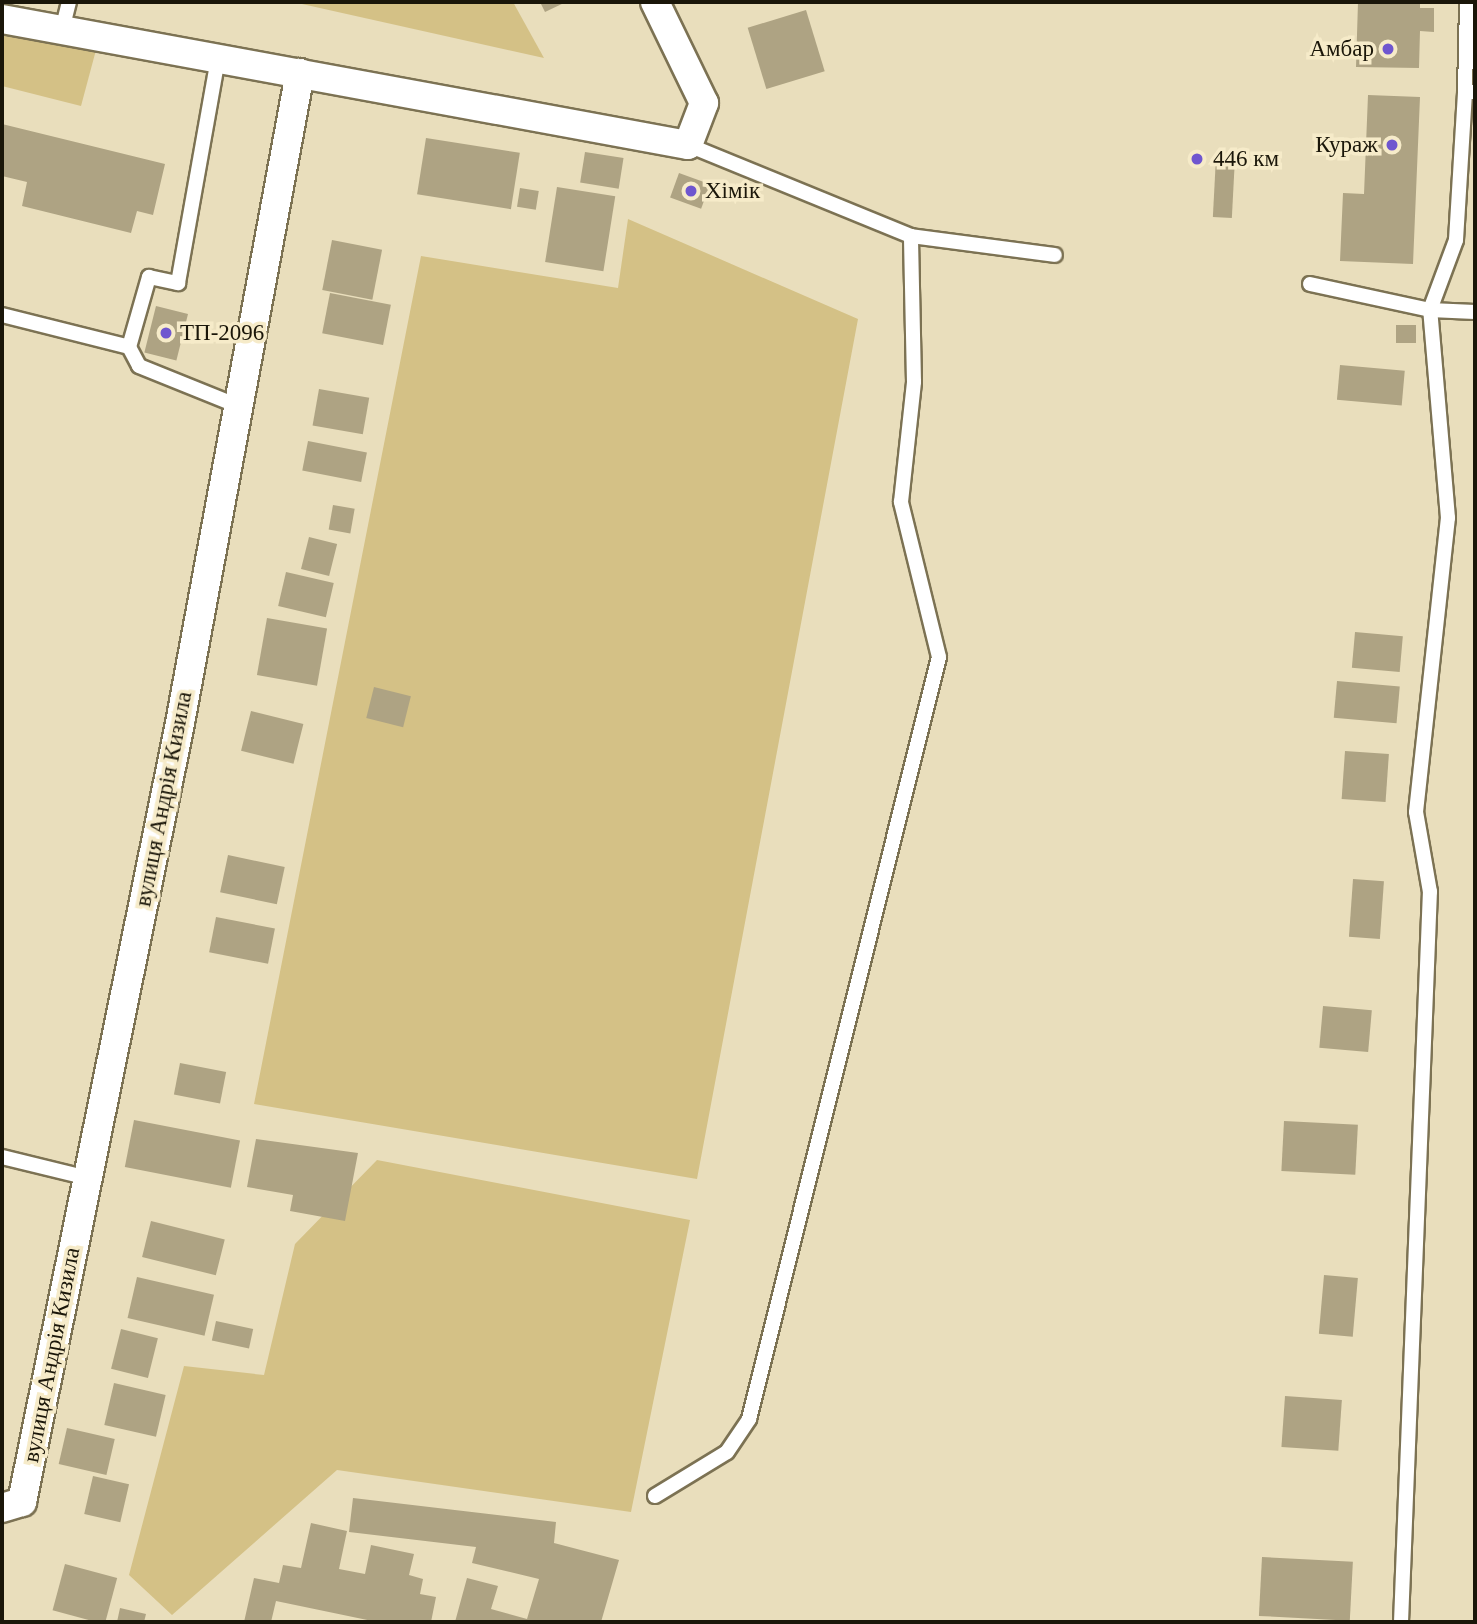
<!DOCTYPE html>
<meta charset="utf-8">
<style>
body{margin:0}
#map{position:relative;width:1477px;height:1624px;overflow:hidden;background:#e9debc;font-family:"Times New Roman",serif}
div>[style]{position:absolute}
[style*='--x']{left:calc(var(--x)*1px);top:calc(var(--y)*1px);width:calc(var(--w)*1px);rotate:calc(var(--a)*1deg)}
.green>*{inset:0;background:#d4c186}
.building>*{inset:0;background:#aea383;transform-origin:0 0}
.roads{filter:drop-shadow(2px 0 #7c7253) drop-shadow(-2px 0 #7c7253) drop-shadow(0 2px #7c7253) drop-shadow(0 -2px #7c7253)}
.service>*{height:14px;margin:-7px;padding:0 7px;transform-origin:7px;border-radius:7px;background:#fff}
.minor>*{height:28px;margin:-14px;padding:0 14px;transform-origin:14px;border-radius:14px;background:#fff}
.dots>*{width:19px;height:19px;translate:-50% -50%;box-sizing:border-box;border:4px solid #f6ebc9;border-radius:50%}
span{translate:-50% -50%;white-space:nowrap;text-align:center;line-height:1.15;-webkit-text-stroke:7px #f6ebc9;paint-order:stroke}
.poi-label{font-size:23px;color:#1a1609}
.right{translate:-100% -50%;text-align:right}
.left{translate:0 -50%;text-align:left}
.street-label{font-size:23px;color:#1a1609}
.frame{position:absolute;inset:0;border:4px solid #1a1609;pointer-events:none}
</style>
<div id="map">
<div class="green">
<i style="clip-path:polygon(293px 2px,513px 2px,544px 58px)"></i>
<i style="clip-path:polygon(2px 27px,96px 50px,81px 106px,2px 86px)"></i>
<i style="clip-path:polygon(628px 219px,858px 319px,697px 1179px,254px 1104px,421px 256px,618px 288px)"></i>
<i style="clip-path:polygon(377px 1160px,690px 1220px,631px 1512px,337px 1470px,172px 1615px,129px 1575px,184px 1366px,264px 1375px,295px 1244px)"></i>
</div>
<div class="building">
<i style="clip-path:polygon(540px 2px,566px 2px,545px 12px)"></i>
<i style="clip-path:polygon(1358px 2px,1420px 2px,1420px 8px,1434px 8px,1434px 32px,1420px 31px,1419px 68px,1356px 67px)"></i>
<i style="left:806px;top:10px;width:64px;height:61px;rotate:73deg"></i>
<i style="clip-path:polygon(1368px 95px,1420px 97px,1413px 264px,1340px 261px,1343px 193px,1364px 194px)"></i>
<i style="clip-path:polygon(2px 124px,165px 164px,153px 215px,137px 211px,131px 233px,22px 206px,27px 182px,2px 176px)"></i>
<i style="left:426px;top:138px;width:95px;height:57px;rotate:9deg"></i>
<i style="left:585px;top:152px;width:39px;height:31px;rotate:9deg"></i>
<i style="left:1216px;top:157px;width:19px;height:60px;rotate:3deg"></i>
<i style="left:679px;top:173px;width:33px;height:26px;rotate:20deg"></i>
<i style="left:557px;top:187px;width:59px;height:76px;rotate:9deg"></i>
<i style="left:520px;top:188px;width:19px;height:19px;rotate:9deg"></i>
<i style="left:332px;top:240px;width:51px;height:51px;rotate:11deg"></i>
<i style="left:330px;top:293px;width:62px;height:41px;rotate:11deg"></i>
<i style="left:156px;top:306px;width:33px;height:48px;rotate:14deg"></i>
<i style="left:1396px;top:325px;width:20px;height:18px"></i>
<i style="left:1340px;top:365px;width:65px;height:35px;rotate:5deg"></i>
<i style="left:319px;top:389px;width:51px;height:37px;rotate:10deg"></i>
<i style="left:308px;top:441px;width:60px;height:30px;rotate:11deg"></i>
<i style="left:333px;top:505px;width:22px;height:25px;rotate:10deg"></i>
<i style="left:309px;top:537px;width:29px;height:33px;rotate:14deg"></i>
<i style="left:286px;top:572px;width:49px;height:35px;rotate:13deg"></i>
<i style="left:267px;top:618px;width:61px;height:58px;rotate:10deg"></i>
<i style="left:1355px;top:632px;width:48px;height:36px;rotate:5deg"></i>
<i style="left:1337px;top:681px;width:63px;height:37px;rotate:5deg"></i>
<i style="left:374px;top:687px;width:38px;height:32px;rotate:14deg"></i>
<i style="left:251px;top:711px;width:54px;height:41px;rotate:14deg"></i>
<i style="left:1345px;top:751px;width:44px;height:48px;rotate:4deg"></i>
<i style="left:228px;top:855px;width:58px;height:38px;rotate:12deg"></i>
<i style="left:1353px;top:879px;width:31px;height:58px;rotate:4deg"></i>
<i style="left:216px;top:917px;width:60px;height:36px;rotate:11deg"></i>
<i style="left:1323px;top:1006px;width:49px;height:42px;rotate:5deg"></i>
<i style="left:180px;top:1063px;width:47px;height:32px;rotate:11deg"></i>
<i style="left:134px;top:1120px;width:108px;height:48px;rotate:11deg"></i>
<i style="left:1284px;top:1121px;width:74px;height:50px;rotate:3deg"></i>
<i style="clip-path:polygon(256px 1139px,358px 1153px,345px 1221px,290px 1211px,293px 1195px,247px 1187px)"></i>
<i style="left:151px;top:1221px;width:76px;height:37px;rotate:14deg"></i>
<i style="left:1324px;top:1275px;width:34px;height:59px;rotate:5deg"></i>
<i style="left:137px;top:1277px;width:79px;height:42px;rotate:13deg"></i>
<i style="left:216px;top:1321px;width:38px;height:20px;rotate:12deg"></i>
<i style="left:121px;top:1329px;width:38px;height:41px;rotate:14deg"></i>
<i style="left:114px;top:1383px;width:53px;height:43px;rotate:13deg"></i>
<i style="left:1285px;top:1396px;width:57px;height:51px;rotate:4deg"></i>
<i style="left:67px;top:1428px;width:49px;height:37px;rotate:13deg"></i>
<i style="left:93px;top:1476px;width:37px;height:39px;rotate:13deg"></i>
<i style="clip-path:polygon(353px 1498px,556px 1522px,554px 1543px,619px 1560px,601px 1622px,455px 1622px,467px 1578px,498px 1586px,491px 1609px,527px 1619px,539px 1579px,472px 1563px,476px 1547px,349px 1532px)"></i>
<i style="clip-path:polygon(311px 1523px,347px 1531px,339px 1569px,365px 1574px,371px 1545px,414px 1554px,409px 1575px,423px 1579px,420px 1594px,436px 1597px,431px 1622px,377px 1622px,276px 1601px,271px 1622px,244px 1622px,254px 1578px,279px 1583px,283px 1565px,301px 1568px)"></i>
<i style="left:1262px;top:1557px;width:91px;height:59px;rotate:3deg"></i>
<i style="left:65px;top:1564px;width:54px;height:48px;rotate:15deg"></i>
<i style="clip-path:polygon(120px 1608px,146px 1614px,144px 1622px,117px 1622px)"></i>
</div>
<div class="roads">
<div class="service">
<i style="--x:62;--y:30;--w:29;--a:-76"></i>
<i style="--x:1465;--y:92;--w:90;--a:-88.7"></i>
<i style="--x:688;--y:145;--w:241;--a:22.2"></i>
<i style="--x:911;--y:236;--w:145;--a:7.5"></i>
<i style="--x:1310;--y:284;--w:123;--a:12.2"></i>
<i style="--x:1430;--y:310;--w:45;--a:2.5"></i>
<i style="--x:2;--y:315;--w:131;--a:14.1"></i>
<i style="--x:129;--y:347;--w:73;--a:-74.1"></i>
<i style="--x:149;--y:277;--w:30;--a:12"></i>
<i style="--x:178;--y:283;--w:228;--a:-79.9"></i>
<i style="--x:129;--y:347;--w:21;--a:62"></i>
<i style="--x:139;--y:366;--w:107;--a:22"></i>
<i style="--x:2;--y:1157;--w:89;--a:13.7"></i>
<i style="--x:655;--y:1496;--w:84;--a:-31.4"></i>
<i style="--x:727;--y:1452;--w:40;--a:-56"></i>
<i style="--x:749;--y:1419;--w:785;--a:-76"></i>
<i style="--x:939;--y:657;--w:160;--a:-103.8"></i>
<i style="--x:901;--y:502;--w:121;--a:-83.8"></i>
<i style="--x:914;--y:382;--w:146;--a:-91.2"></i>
<i style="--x:1401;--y:1622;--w:731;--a:-87.73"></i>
<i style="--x:1430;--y:892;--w:81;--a:-99.9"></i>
<i style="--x:1416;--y:812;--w:296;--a:-83.8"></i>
<i style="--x:1448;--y:518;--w:209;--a:-94.9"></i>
<i style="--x:1430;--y:310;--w:75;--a:-69.6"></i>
<i style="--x:1456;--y:240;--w:148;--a:-86.5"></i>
<i style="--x:1465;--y:92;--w:10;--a:0"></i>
</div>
<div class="minor">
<i style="--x:2;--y:19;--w:697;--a:10.41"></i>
<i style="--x:688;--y:145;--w:45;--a:-69.1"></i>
<i style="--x:704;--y:103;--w:112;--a:-115.9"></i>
<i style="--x:2;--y:1508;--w:21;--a:-17"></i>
<i style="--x:22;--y:1502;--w:795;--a:-78.53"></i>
<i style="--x:180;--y:723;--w:661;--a:-79.54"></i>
</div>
</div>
<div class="dots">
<i style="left:1388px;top:49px;background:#6f56cf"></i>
<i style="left:1392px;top:145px;background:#6f56cf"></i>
<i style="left:1197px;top:159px;background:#6f56cf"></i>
<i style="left:691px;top:191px;background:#6f56cf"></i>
<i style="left:166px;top:333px;background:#6f56cf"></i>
</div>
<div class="poi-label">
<span class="right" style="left:1374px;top:49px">Амбар</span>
<span class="right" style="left:1378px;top:145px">Кураж</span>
<span class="left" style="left:1213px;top:159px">446 км</span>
<span class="left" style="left:705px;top:191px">Хімік</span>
<span class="left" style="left:180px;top:333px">ТП-2096</span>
</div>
<div class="street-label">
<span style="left:164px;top:799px;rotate:-79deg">вулиця Андрія Кизила</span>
<span style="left:52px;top:1355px;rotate:-79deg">вулиця Андрія Кизила</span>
</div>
<div class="frame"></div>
</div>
